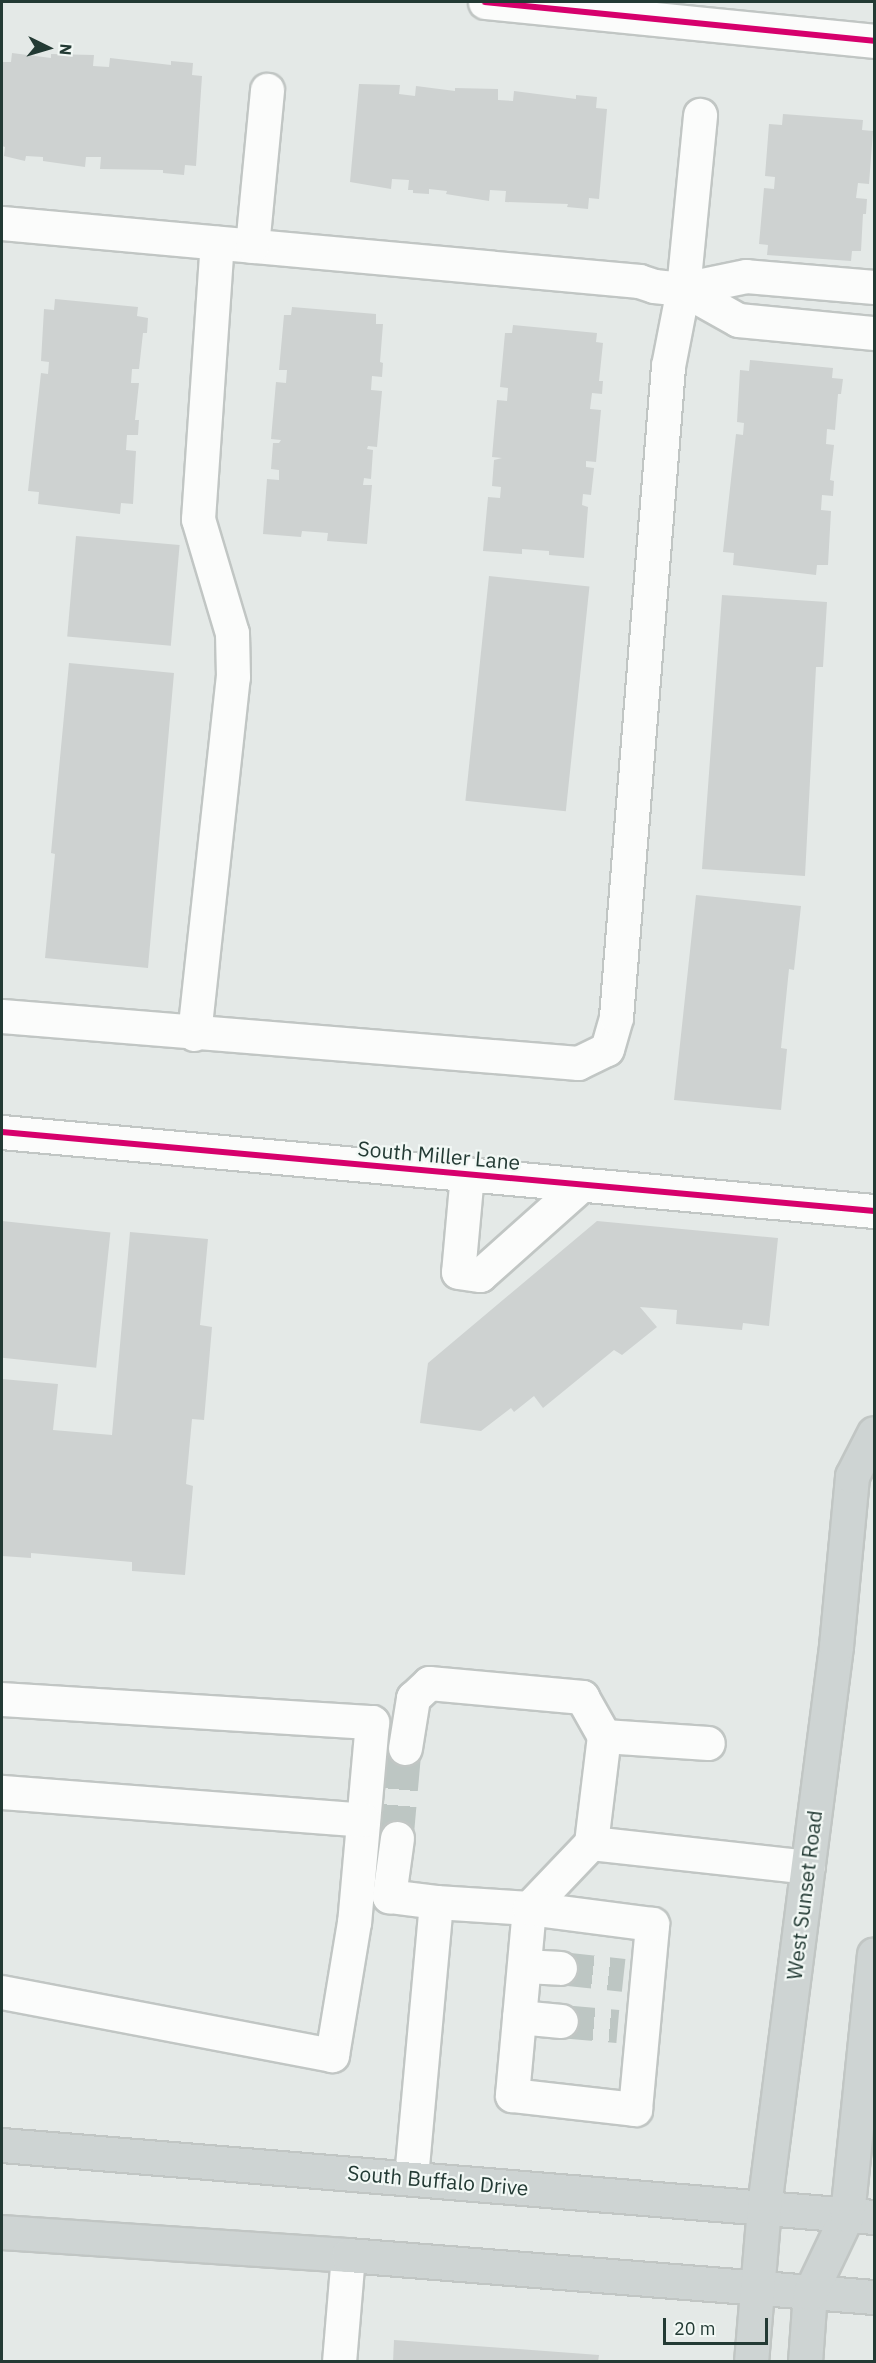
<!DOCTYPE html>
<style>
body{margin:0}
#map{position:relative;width:876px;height:2363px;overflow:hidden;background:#e4e9e7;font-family:"IBM Plex Sans",sans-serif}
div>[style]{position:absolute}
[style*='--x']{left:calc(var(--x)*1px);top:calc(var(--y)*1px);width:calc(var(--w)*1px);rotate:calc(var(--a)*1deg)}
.building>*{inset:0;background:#ced2d1;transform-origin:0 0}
.minor-tunnel>*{height:33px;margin-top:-16.5px;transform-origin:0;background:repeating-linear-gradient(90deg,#bdc6c3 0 33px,transparent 0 49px)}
.roads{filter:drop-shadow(2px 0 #c1c6c4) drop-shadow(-2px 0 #c1c6c4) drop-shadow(0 2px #c1c6c4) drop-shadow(0 -2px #c1c6c4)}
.minor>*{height:33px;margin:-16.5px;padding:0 16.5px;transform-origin:16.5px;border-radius:16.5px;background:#fbfcfb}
.major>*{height:33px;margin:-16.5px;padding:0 16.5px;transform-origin:16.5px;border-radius:16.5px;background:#ced4d3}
.cycleway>*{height:6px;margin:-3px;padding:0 3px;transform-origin:3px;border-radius:3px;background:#d6006c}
span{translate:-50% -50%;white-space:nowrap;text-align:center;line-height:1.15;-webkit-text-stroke:4.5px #f2f8f5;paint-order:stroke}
.street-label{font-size:21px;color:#233a34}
.frame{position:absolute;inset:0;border:3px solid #233a34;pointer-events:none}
.north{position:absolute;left:18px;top:18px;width:60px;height:60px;-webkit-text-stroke:4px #f2f8f5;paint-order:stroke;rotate:95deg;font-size:16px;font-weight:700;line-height:24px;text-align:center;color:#233a34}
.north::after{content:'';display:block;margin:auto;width:21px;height:27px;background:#233a34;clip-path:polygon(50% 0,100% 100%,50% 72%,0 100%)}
.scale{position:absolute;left:663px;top:2318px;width:105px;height:27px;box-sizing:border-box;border:3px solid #233a34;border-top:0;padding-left:8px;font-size:18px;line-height:21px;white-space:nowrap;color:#233a34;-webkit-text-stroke:4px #f2f8f5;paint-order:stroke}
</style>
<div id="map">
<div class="building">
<i style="clip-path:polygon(12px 53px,51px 58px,51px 54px,94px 55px,93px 66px,109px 67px,110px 58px,171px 65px,171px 61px,193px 63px,192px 75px,202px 76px,196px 166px,185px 165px,184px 175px,163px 173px,163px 170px,100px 169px,101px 157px,86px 157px,85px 167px,43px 161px,43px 157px,26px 156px,25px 161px,4px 156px,5px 147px,2px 146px,2px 62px,11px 62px)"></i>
<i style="clip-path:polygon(359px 84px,400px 85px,399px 94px,415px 96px,416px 86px,455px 91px,455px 88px,498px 89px,498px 100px,513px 101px,514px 91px,576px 99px,576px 95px,597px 97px,596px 108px,607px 109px,599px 199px,589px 198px,588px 209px,567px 207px,568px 204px,505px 202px,506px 191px,490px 190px,489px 201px,446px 194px,447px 191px,429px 189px,429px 194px,413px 193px,413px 190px,408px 190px,409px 180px,392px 179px,391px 189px,350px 182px)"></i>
<i style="clip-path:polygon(783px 114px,863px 120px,862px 130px,873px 131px,869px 184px,858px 183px,856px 198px,867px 199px,866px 214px,863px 214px,861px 251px,852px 251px,851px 261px,767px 255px,768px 245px,759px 244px,764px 188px,774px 189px,775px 177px,765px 176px,769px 124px,782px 125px)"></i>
<i style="clip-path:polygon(55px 299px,138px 307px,137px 316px,148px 318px,147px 333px,143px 333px,139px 369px,132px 369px,131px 383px,139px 383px,135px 420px,139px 420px,138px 435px,127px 435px,126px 450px,136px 451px,133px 504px,121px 503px,120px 514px,38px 504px,39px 492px,28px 491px,41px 373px,48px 374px,49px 362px,41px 361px,44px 309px,54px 310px)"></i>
<i style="clip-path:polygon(292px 307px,376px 314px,376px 324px,383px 324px,380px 362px,383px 363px,382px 377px,372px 376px,371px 390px,382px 391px,377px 447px,368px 446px,367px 449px,373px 450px,371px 479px,364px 478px,363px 485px,372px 485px,367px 544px,327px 541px,328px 533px,302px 531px,301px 537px,263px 534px,267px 479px,279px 480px,279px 470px,271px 469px,273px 443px,279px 443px,281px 440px,271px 439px,276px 382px,286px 383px,287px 370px,279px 370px,284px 315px,291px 315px)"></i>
<i style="clip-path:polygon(513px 325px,597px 333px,596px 342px,603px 343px,599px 381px,603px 381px,602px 394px,592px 393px,590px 409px,601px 410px,596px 462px,586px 461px,586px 467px,594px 468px,591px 495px,583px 494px,582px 505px,588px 507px,584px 558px,549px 555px,549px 551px,522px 549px,522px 554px,483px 551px,488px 497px,500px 498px,501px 487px,492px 486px,494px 460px,502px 458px,492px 457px,497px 400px,507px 401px,508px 388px,500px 387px,505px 333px,512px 333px)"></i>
<i style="clip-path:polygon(750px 360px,833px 368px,832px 378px,843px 379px,841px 394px,838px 394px,835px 430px,827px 429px,826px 444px,834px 445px,830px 480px,834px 481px,833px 496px,822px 495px,821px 510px,831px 511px,828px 565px,817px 565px,816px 575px,733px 565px,734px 553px,723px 552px,736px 434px,743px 435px,744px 423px,737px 422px,740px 370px,749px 371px)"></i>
<i style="left:76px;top:536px;width:104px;height:101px;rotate:5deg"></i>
<i style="left:489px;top:576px;width:101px;height:226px;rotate:6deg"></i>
<i style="clip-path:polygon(722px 595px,827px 602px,823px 667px,816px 667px,805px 876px,702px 869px)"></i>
<i style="clip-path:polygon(69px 663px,174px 673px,148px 968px,45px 958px,55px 854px,51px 853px)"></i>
<i style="clip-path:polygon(696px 895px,801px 906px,794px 970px,789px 969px,781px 1048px,787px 1049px,781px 1110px,674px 1100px)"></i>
<i style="left:2px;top:1221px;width:109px;height:136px;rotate:6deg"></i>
<i style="clip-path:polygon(597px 1221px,778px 1238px,769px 1326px,743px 1323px,742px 1330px,676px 1324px,677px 1310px,640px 1307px,657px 1327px,622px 1355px,614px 1350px,543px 1408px,534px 1396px,514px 1412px,511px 1408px,481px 1431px,420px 1423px,428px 1363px)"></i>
<i style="clip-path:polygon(130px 1232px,208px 1239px,200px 1325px,212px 1327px,204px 1420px,192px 1419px,186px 1484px,193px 1486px,185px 1575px,132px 1571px,132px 1562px,31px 1553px,31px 1558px,2px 1556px,2px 1379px,58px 1384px,53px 1430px,112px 1435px)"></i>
<i style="clip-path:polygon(394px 2340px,599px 2355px,598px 2362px,393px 2362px)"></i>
</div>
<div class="minor-tunnel">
<i style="--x:397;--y:1838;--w:90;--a:-84.9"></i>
<i style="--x:560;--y:1968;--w:64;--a:6.2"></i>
<i style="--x:561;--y:2021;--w:57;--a:5"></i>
</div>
<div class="roads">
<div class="minor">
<i style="--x:485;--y:2;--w:391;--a:5.7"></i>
<i style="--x:2;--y:223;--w:640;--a:5.2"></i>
<i style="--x:639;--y:281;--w:16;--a:18"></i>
<i style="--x:654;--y:286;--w:29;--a:6"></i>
<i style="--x:252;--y:246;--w:157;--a:-84.5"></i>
<i style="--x:874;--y:287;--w:128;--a:-175.1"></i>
<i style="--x:746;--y:276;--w:64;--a:168.3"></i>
<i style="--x:683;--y:289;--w:63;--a:29.4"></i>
<i style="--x:738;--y:320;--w:137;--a:5.5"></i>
<i style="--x:2;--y:1016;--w:578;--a:4.66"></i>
<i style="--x:578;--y:1063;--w:32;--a:-26"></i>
<i style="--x:607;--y:1049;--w:33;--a:-74"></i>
<i style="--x:616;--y:1017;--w:653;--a:-85.43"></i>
<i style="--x:668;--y:366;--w:78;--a:-79"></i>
<i style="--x:683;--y:289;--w:175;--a:-84.4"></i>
<i style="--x:194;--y:1034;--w:359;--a:-83.8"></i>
<i style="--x:233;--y:677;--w:44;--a:-91.3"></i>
<i style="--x:232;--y:633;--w:119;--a:-106.6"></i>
<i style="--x:198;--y:519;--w:277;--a:-86.1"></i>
<i style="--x:2;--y:1132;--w:876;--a:5.18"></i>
<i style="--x:467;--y:1174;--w:98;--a:95.2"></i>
<i style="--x:458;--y:1272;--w:22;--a:8"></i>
<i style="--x:480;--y:1275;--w:135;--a:-41.7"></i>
<i style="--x:2;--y:1699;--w:371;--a:3.6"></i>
<i style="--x:372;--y:1722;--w:201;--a:95.1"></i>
<i style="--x:354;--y:1922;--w:135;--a:99.4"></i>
<i style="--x:332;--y:2055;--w:336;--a:-169.2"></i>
<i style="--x:405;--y:1748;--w:51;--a:-80.9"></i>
<i style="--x:413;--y:1698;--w:22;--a:-43"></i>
<i style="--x:429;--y:1683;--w:154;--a:5.2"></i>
<i style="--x:582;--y:1697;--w:45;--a:60.6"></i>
<i style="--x:2;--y:1792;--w:362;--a:4.4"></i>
<i style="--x:397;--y:1838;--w:59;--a:97.9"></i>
<i style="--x:389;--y:1896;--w:47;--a:7.3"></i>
<i style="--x:591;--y:1843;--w:108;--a:-83.1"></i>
<i style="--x:604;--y:1736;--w:104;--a:3.9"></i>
<i style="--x:529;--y:1908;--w:90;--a:-46.4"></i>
<i style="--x:591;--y:1843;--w:218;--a:6.3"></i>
<i style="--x:524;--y:1966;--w:36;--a:3"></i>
<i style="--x:519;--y:2017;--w:42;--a:5.4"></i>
<i style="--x:411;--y:2177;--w:276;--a:-84.8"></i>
<i style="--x:436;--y:1902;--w:93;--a:3.7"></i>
<i style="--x:529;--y:1908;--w:188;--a:95.2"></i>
<i style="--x:512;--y:2095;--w:124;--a:6.5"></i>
<i style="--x:635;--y:2109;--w:186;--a:-84.7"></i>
<i style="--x:652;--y:1924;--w:124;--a:-172.6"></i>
<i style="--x:339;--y:2362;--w:107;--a:-85.2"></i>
</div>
<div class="major">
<i style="--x:2;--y:2145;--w:875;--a:4.72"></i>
<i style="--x:2;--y:2232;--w:347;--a:3.8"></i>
<i style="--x:348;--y:2255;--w:528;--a:4.57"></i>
<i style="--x:751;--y:2362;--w:157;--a:-85.2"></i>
<i style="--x:764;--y:2206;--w:565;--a:-82.67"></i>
<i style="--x:836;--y:1646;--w:171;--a:-84.6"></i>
<i style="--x:852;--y:1476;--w:48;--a:-62.9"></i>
<i style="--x:805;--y:2362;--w:69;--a:-85.9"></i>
<i style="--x:810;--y:2293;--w:86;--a:-64.6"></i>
<i style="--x:847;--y:2215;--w:262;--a:-84.1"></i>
</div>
</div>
<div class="cycleway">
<i style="--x:485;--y:2;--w:391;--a:5.7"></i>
<i style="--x:2;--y:1132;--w:876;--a:5.18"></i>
</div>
<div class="street-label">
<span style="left:439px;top:1155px;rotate:5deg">South Miller Lane</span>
<span style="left:804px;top:1895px;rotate:-83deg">West Sunset Road</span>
<span style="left:438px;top:2180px;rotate:5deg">South Buffalo Drive</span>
</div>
<div class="frame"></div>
<div class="north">N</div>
<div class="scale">20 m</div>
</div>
